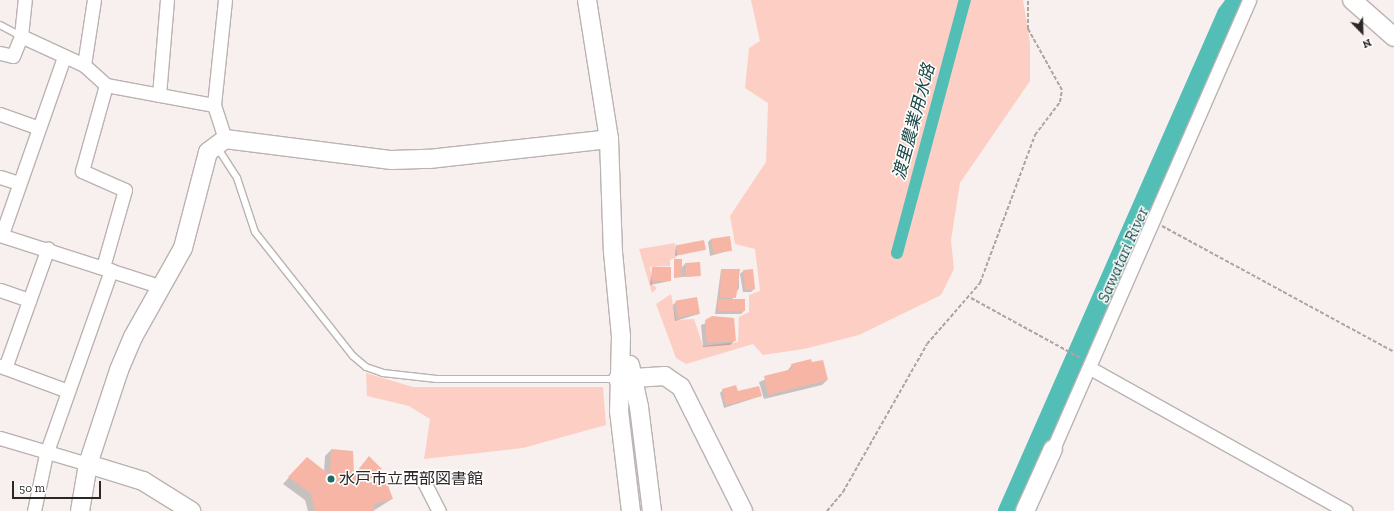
<!DOCTYPE html>
<meta charset="utf-8">
<style>
body{margin:0}
#map{position:relative;width:1394px;height:511px;overflow:hidden;background:#f8f0ee;font-family:"Zilla Slab","Noto Sans JP",serif}
div>[style]{position:absolute}
[style*='--x']{left:calc(var(--x)*1px);top:calc(var(--y)*1px);width:calc(var(--w)*1px);rotate:calc(var(--a)*1deg)}
.green>*{inset:0;background:#fdcfc4}
.shadow>*{inset:0;background:#0003}
.canal>*{height:12px;margin:-6px;padding:0 6px;transform-origin:6px;border-radius:6px;background:#52beb6}
.river>*{height:21px;margin:-10.5px;padding:0 10.5px;transform-origin:10.5px;border-radius:10.5px;background:#52beb6}
.building>*{inset:0;background:#f7b6a5;transform-origin:0 0}
.path>*{height:2px;margin-top:-1px;transform-origin:0;background:repeating-linear-gradient(90deg,#aca5a4 0 4px,transparent 0 6px)}
.roads{filter:drop-shadow(1px 0 #bab3b1) drop-shadow(-1px 0 #bab3b1) drop-shadow(0 1px #bab3b1) drop-shadow(0 -1px #bab3b1)}
.lane>*{height:6px;margin:-3px;padding:0 3px;transform-origin:3px;border-radius:3px;background:#fff}
.street>*{height:13px;margin:-6.5px;padding:0 6.5px;transform-origin:6.5px;border-radius:6.5px;background:#fff}
.secondary>*{height:18px;margin:-9px;padding:0 9px;transform-origin:9px;border-radius:9px;background:#fff}
.dots>*{width:11px;height:11px;translate:-50% -50%;box-sizing:border-box;border:2px solid #fff;border-radius:50%}
span{translate:-50% -50%;white-space:nowrap;text-align:center;line-height:1.15;-webkit-text-stroke:3px #fff;paint-order:stroke}
.poi-label{font-size:16px;color:#2a2726}
.left{translate:0 -50%;text-align:left}
.water-label{font-size:17px;color:#174744;font-style:italic}
.north{position:absolute;left:1342px;top:12px;width:40px;height:40px;-webkit-text-stroke:3px #fff;paint-order:stroke;rotate:157deg;font-size:11px;font-weight:700;line-height:16px;text-align:center;color:#2a2726}
.north::after{content:'';display:block;margin:auto;width:14px;height:18px;background:#2a2726;clip-path:polygon(50% 0,100% 100%,50% 72%,0 100%)}
.scale{position:absolute;left:12px;top:481px;width:89px;height:18px;box-sizing:border-box;border:2px solid #2a2726;border-top:0;padding-left:5px;font-size:12px;line-height:14px;white-space:nowrap;color:#2a2726;-webkit-text-stroke:3px #fff;paint-order:stroke}
</style>
<div id="map">
<div class="green">
<i style="clip-path:polygon(751px 0,1023px 0,1030px 43px,1030px 81px,960px 183px,951px 240px,954px 269px,941px 295px,859px 335px,804px 349px,763px 355px,753px 344px,686px 364px,676px 358px,656px 304px,671px 294px,676px 320px,694px 319px,703px 346px,738px 342px,739px 317px,749px 312px,749px 295px,760px 291px,755px 249px,735px 244px,730px 216px,766px 162px,768px 103px,745px 88px,749px 48px,760px 41px)"></i>
<i style="clip-path:polygon(675px 243px,677px 257px,670px 260px,670px 266px,650px 267px,652px 284px,657px 288px,652px 293px,639px 249px)"></i>
<i style="clip-path:polygon(366px 373px,413px 387px,603px 387px,606px 425px,523px 448px,424px 459px,430px 419px,409px 406px,367px 396px)"></i>
</div>
<div class="shadow">
<i style="clip-path:polygon(711px 239px,731px 250px,710px 256px,708px 242px)"></i>
<i style="clip-path:polygon(676px 245px,705px 249px,675px 256px)"></i>
<i style="clip-path:polygon(674px 260px,681px 268px,685px 264px,700px 275px,674px 278px)"></i>
<i style="clip-path:polygon(652px 269px,670px 269px,670px 281px,650px 285px)"></i>
<i style="clip-path:polygon(721px 270px,739px 270px,739px 288px,732px 300px,744px 311px,741px 314px,715px 314px)"></i>
<i style="clip-path:polygon(743px 271px,754px 289px,751px 292px,743px 292px,740px 274px)"></i>
<i style="clip-path:polygon(676px 302px,699px 314px,675px 321px,673px 305px)"></i>
<i style="clip-path:polygon(721px 317px,735px 340px,730px 345px,703px 347px,701px 325px)"></i>
<i style="clip-path:polygon(792px 365px,827px 380px,822px 385px,764px 399px,759px 382px,787px 371px)"></i>
<i style="clip-path:polygon(723px 390px,737px 392px,761px 396px,724px 408px,720px 393px)"></i>
<i style="clip-path:polygon(331px 450px,352px 452px,353px 476px,392px 499px,373px 511px,308px 511px,305px 500px,283px 484px,301px 464px,324px 472px,325px 456px)"></i>
</div>
<div class="canal">
<i style="--x:897;--y:253;--w:262;--a:-75"></i>
</div>
<div class="river">
<i style="--x:1008;--y:511;--w:543;--a:-66.22"></i>
<i style="--x:1227;--y:14;--w:17;--a:-54"></i>
</div>
<div class="building">
<i style="left:730px;top:236px;width:15px;height:19px;rotate:82deg"></i>
<i style="left:704px;top:240px;width:10px;height:28px;rotate:79deg"></i>
<i style="left:674px;top:259px;width:8px;height:18px"></i>
<i style="left:700px;top:262px;width:14px;height:15px;rotate:86deg"></i>
<i style="left:671px;top:267px;width:14px;height:19px;rotate:90deg"></i>
<i style="clip-path:polygon(721px 269px,740px 269px,736px 298px,720px 297px)"></i>
<i style="left:753px;top:269px;width:20px;height:10px;rotate:84deg"></i>
<i style="left:697px;top:297px;width:17px;height:22px;rotate:80deg"></i>
<i style="left:718px;top:299px;width:27px;height:12px"></i>
<i style="clip-path:polygon(712px 316px,734px 318px,736px 341px,707px 343px,705px 320px)"></i>
<i style="clip-path:polygon(811px 359px,812px 362px,823px 360px,828px 380px,768px 395px,764px 376px,792px 369px,791px 364px)"></i>
<i style="clip-path:polygon(736px 385px,738px 391px,759px 386px,762px 396px,726px 405px,722px 389px)"></i>
<i style="clip-path:polygon(331px 449px,353px 451px,354px 475px,369px 456px,382px 469px,366px 483px,386px 480px,393px 499px,374px 504px,374px 511px,315px 511px,311px 493px,288px 477px,307px 457px,330px 475px)"></i>
</div>
<div class="path">
<i style="--x:1162;--y:226;--w:264;--a:28.5"></i>
<i style="--x:971;--y:298;--w:124;--a:28.8"></i>
<i style="--x:827;--y:511;--w:25;--a:-50"></i>
<i style="--x:843;--y:492;--w:170;--a:-60.4"></i>
<i style="--x:927;--y:344;--w:81;--a:-49"></i>
<i style="--x:980;--y:283;--w:158;--a:-69.6"></i>
<i style="--x:1035;--y:135;--w:41;--a:-52.9"></i>
<i style="--x:1060;--y:102;--w:12;--a:-81"></i>
<i style="--x:1062;--y:90;--w:70;--a:-119.1"></i>
<i style="--x:1028;--y:29;--w:29;--a:-90"></i>
</div>
<div class="roads">
<div class="lane">
<i style="--x:0;--y:25;--w:24;--a:28"></i>
<i style="--x:217;--y:147;--w:37;--a:57"></i>
<i style="--x:237;--y:178;--w:57;--a:71.6"></i>
<i style="--x:255;--y:232;--w:158;--a:51.7"></i>
<i style="--x:353;--y:356;--w:17;--a:40"></i>
<i style="--x:366;--y:367;--w:18;--a:19"></i>
<i style="--x:383;--y:373;--w:54;--a:6.3"></i>
<i style="--x:437;--y:379;--w:179;--a:0"></i>
</div>
<div class="street">
<i style="--x:225;--y:0;--w:106;--a:96"></i>
<i style="--x:214;--y:105;--w:36;--a:72"></i>
<i style="--x:21;--y:36;--w:69;--a:24.7"></i>
<i style="--x:84;--y:65;--w:30;--a:42"></i>
<i style="--x:106;--y:85;--w:110;--a:10.5"></i>
<i style="--x:0;--y:53;--w:13;--a:13"></i>
<i style="--x:13;--y:56;--w:22;--a:-68"></i>
<i style="--x:21;--y:36;--w:36;--a:-84"></i>
<i style="--x:84;--y:65;--w:66;--a:-81.3"></i>
<i style="--x:159;--y:95;--w:95;--a:-85.2"></i>
<i style="--x:0;--y:114;--w:41;--a:19.7"></i>
<i style="--x:0;--y:177;--w:20;--a:18"></i>
<i style="--x:2;--y:234;--w:188;--a:-70.7"></i>
<i style="--x:0;--y:235;--w:170;--a:17.8"></i>
<i style="--x:103;--y:267;--w:80;--a:-74.1"></i>
<i style="--x:125;--y:190;--w:47;--a:-156.2"></i>
<i style="--x:82;--y:171;--w:89;--a:-74.4"></i>
<i style="--x:0;--y:290;--w:31;--a:19"></i>
<i style="--x:0;--y:366;--w:72;--a:20.2"></i>
<i style="--x:5;--y:368;--w:127;--a:-70.3"></i>
<i style="--x:1090;--y:368;--w:293;--a:29.2"></i>
<i style="--x:0;--y:438;--w:92;--a:16.5"></i>
<i style="--x:1053;--y:449;--w:490;--a:-66.4"></i>
<i style="--x:422;--y:478;--w:37;--a:63"></i>
<i style="--x:34;--y:511;--w:58;--a:-78.1"></i>
<i style="--x:46;--y:454;--w:195;--a:-70.5"></i>
</div>
<div class="secondary">
<i style="--x:587;--y:0;--w:141;--a:81"></i>
<i style="--x:609;--y:139;--w:113;--a:88"></i>
<i style="--x:613;--y:252;--w:85;--a:84.6"></i>
<i style="--x:621;--y:337;--w:74;--a:91.5"></i>
<i style="--x:619;--y:411;--w:101;--a:83.2"></i>
<i style="--x:1352;--y:0;--w:56;--a:41.4"></i>
<i style="--x:630;--y:365;--w:43;--a:77.9"></i>
<i style="--x:639;--y:407;--w:105;--a:82.9"></i>
<i style="--x:618;--y:379;--w:47;--a:-3.7"></i>
<i style="--x:665;--y:376;--w:19;--a:35"></i>
<i style="--x:681;--y:387;--w:139;--a:63.4"></i>
<i style="--x:88;--y:464;--w:58;--a:17.2"></i>
<i style="--x:143;--y:481;--w:57;--a:32"></i>
<i style="--x:80;--y:511;--w:48;--a:-80.3"></i>
<i style="--x:88;--y:464;--w:99;--a:-71.7"></i>
<i style="--x:119;--y:370;--w:36;--a:-67"></i>
<i style="--x:133;--y:337;--w:102;--a:-60.7"></i>
<i style="--x:183;--y:248;--w:99;--a:-75.4"></i>
<i style="--x:208;--y:152;--w:21;--a:-37"></i>
<i style="--x:225;--y:139;--w:168;--a:7.2"></i>
<i style="--x:392;--y:160;--w:37;--a:-2"></i>
<i style="--x:429;--y:159;--w:181;--a:-6.3"></i>
<i style="--x:1025;--y:511;--w:68;--a:-65.7"></i>
</div>
</div>
<div class="dots">
<i style="left:331px;top:479px;background:#206b66"></i>
</div>
<div class="poi-label">
<span class="left" style="left:339px;top:479px">水戸市立西部図書館</span>
</div>
<div class="water-label">
<span style="left:914px;top:122px;rotate:-75deg">渡里農業用水路</span>
<span style="left:1123px;top:255px;rotate:-66deg">Sawatari River</span>
</div>
<div class="north">N</div>
<div class="scale">50 m</div>
</div>
